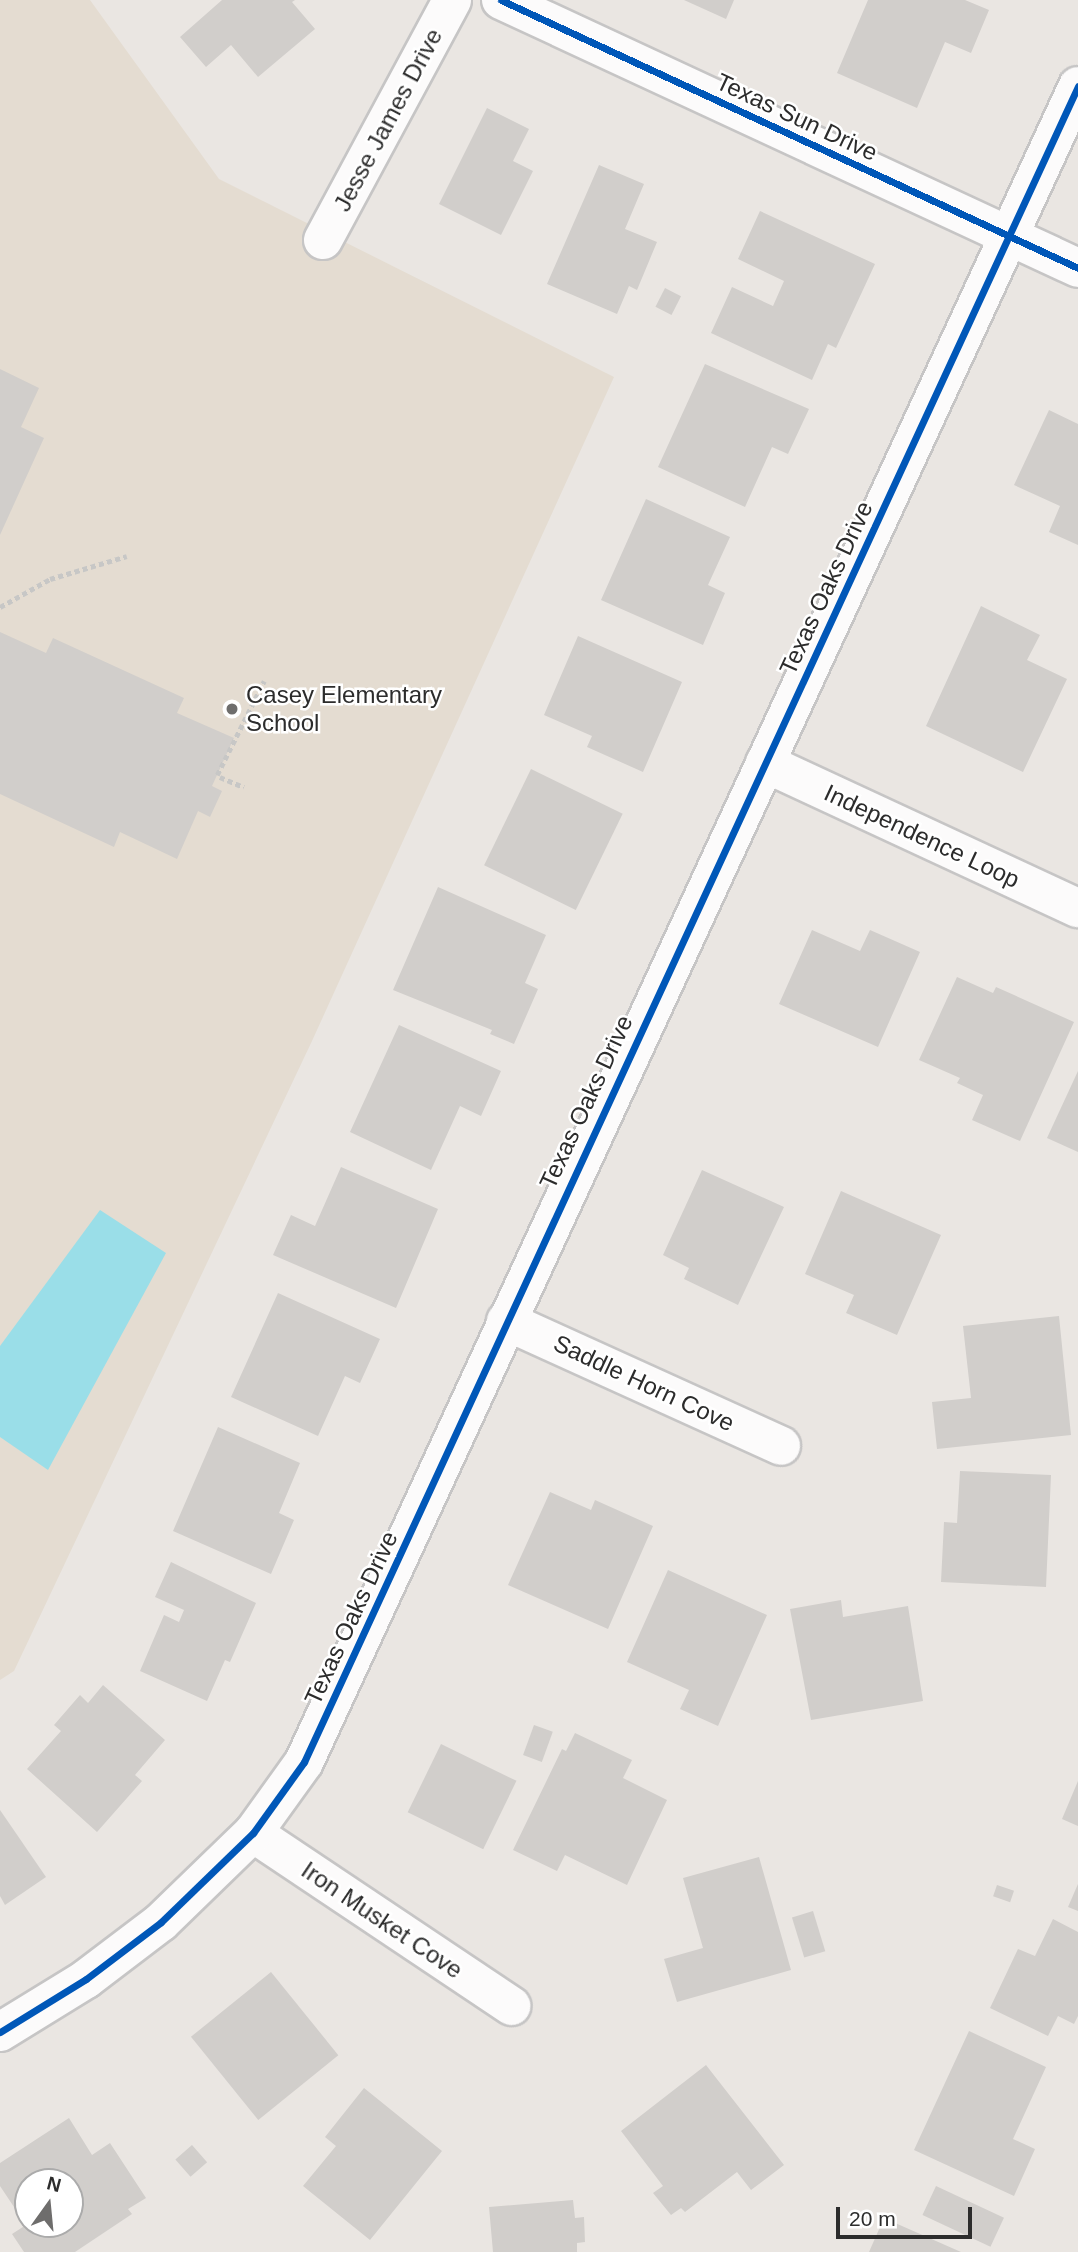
<!DOCTYPE html>
<style>
body{margin:0}
#map{position:relative;width:1078px;height:2252px;overflow:hidden;background:#eae6e2;font-family:Helvetica,sans-serif}
div>[style]{position:absolute}
[style*='--x']{left:calc(var(--x)*1px);top:calc(var(--y)*1px);width:calc(var(--w)*1px);rotate:calc(var(--a)*1deg)}
.education>*{inset:0;background:#e4dcd1}
.water>*{inset:0;background:#9adee8}
.building>*{inset:0;background:#d1cecb;transform-origin:0 0}
.path>*{height:4.5px;margin-top:-2.25px;transform-origin:0;background:repeating-linear-gradient(90deg,#c7c7c6 0 5px,transparent 0 8.5px)}
.roads{filter:drop-shadow(2px 0 #c6c5c5) drop-shadow(-2px 0 #c6c5c5) drop-shadow(0 2px #c6c5c5) drop-shadow(0 -2px #c6c5c5)}
.street>*{height:38px;margin:-19px;padding:0 19px;transform-origin:19px;border-radius:19px;background:#fcfbfb}
.cycleway>*{height:7px;margin:-3.5px;padding:0 3.5px;transform-origin:3.5px;border-radius:3.5px;background:#0057b8}
.dots>*{width:19px;height:19px;translate:-50% -50%;box-sizing:border-box;border:4px solid #fff;border-radius:50%}
span{translate:-50% -50%;white-space:nowrap;text-align:center;line-height:1.15;-webkit-text-stroke:5px #fff;paint-order:stroke}
.street-label{font-size:24px;color:#2c2c2c}
.poi-label{font-size:24px;color:#2c2c2c}
.left{translate:0 -50%;text-align:left}
.north{position:absolute;left:14px;top:2168px;width:70px;height:70px;box-sizing:border-box;background:#fff;border:2px solid #ababab;border-radius:50%;rotate:15deg;font-size:19px;font-weight:700;line-height:28px;text-align:center;color:#2c2c2c}
.north::after{content:'';display:block;margin:auto;width:24px;height:32px;background:#6e6d6c;clip-path:polygon(50% 0,100% 100%,50% 72%,0 100%)}
.scale{position:absolute;left:836px;top:2207px;width:136px;height:32px;box-sizing:border-box;border:4px solid #2c2c2c;border-top:0;padding-left:9px;font-size:21px;line-height:24px;white-space:nowrap;color:#2c2c2c;-webkit-text-stroke:5px #fff;paint-order:stroke}
</style>
<div id="map">
<div class="education">
<i style="clip-path:polygon(0 0,90px 0,219px 179px,614px 377px,312px 1041px,14px 1671px,0 1680px)"></i>
</div>
<div class="water">
<i style="clip-path:polygon(100px 1210px,166px 1253px,48px 1470px,0 1437px,0 1346px)"></i>
</div>
<div class="building">
<i style="clip-path:polygon(222px 0,295px 0,292px 2px,315px 29px,258px 77px,231px 45px,206px 67px,180px 37px)"></i>
<i style="clip-path:polygon(684px 0,734px 0,726px 19px)"></i>
<i style="clip-path:polygon(868px 0,965px 0,989px 10px,971px 53px,945px 42px,917px 108px,837px 73px)"></i>
<i style="clip-path:polygon(487px 108px,529px 129px,513px 161px,533px 171px,501px 235px,439px 204px)"></i>
<i style="clip-path:polygon(599px 165px,644px 184px,625px 229px,657px 242px,637px 290px,629px 286px,617px 314px,547px 284px)"></i>
<i style="clip-path:polygon(760px 211px,875px 264px,836px 348px,828px 344px,812px 380px,711px 333px,732px 287px,773px 306px,784px 281px,738px 259px)"></i>
<i style="left:665px;top:288px;width:18px;height:21px;rotate:27deg"></i>
<i style="clip-path:polygon(705px 364px,809px 409px,788px 454px,772px 447px,745px 507px,658px 467px)"></i>
<i style="clip-path:polygon(0 369px,39px 388px,21px 427px,44px 438px,0 535px)"></i>
<i style="clip-path:polygon(1049px 410px,1078px 424px,1078px 545px,1049px 532px,1060px 506px,1014px 485px)"></i>
<i style="clip-path:polygon(646px 499px,730px 537px,708px 585px,725px 593px,703px 645px,601px 600px)"></i>
<i style="clip-path:polygon(981px 606px,1040px 635px,1027px 660px,1067px 679px,1023px 772px,926px 726px)"></i>
<i style="clip-path:polygon(0 632px,46px 653px,53px 638px,184px 698px,177px 713px,234px 738px,212px 786px,222px 791px,210px 817px,198px 811px,177px 859px,120px 832px,114px 847px,0 794px)"></i>
<i style="clip-path:polygon(578px 636px,682px 682px,643px 772px,587px 747px,592px 736px,544px 715px)"></i>
<i style="left:531px;top:769px;width:102px;height:107px;rotate:26deg"></i>
<i style="clip-path:polygon(438px 887px,546px 935px,525px 983px,538px 989px,514px 1044px,490px 1034px,492px 1030px,393px 990px)"></i>
<i style="clip-path:polygon(812px 930px,860px 951px,870px 930px,920px 952px,878px 1047px,779px 1004px)"></i>
<i style="clip-path:polygon(957px 977px,993px 993px,996px 987px,1074px 1022px,1020px 1141px,972px 1120px,983px 1095px,957px 1083px,960px 1078px,919px 1060px)"></i>
<i style="clip-path:polygon(399px 1025px,501px 1071px,481px 1116px,460px 1106px,431px 1170px,350px 1132px)"></i>
<i style="clip-path:polygon(1078px 1071px,1078px 1152px,1047px 1138px)"></i>
<i style="clip-path:polygon(341px 1167px,438px 1209px,396px 1308px,273px 1255px,291px 1215px,315px 1226px)"></i>
<i style="clip-path:polygon(702px 1170px,784px 1207px,738px 1305px,684px 1279px,689px 1268px,663px 1255px)"></i>
<i style="clip-path:polygon(841px 1191px,941px 1235px,897px 1335px,846px 1313px,854px 1295px,805px 1274px)"></i>
<i style="clip-path:polygon(278px 1293px,380px 1339px,360px 1383px,345px 1376px,318px 1436px,231px 1397px)"></i>
<i style="clip-path:polygon(1059px 1316px,1071px 1435px,937px 1449px,932px 1402px,971px 1398px,963px 1326px)"></i>
<i style="clip-path:polygon(218px 1427px,300px 1463px,279px 1513px,294px 1520px,271px 1574px,173px 1531px)"></i>
<i style="clip-path:polygon(960px 1471px,1051px 1475px,1046px 1587px,941px 1582px,944px 1522px,957px 1523px)"></i>
<i style="clip-path:polygon(550px 1492px,591px 1510px,595px 1500px,653px 1526px,608px 1629px,508px 1585px)"></i>
<i style="clip-path:polygon(171px 1562px,256px 1603px,230px 1662px,225px 1660px,207px 1701px,140px 1671px,164px 1615px,179px 1622px,184px 1610px,155px 1597px)"></i>
<i style="clip-path:polygon(668px 1570px,767px 1615px,718px 1726px,680px 1709px,689px 1690px,627px 1662px)"></i>
<i style="clip-path:polygon(841px 1600px,843px 1617px,908px 1606px,923px 1701px,811px 1720px,790px 1609px)"></i>
<i style="clip-path:polygon(103px 1685px,165px 1740px,135px 1775px,142px 1781px,97px 1832px,27px 1769px,61px 1731px,54px 1725px,80px 1695px,88px 1703px)"></i>
<i style="left:534px;top:1725px;width:20px;height:32px;rotate:20deg"></i>
<i style="clip-path:polygon(575px 1733px,632px 1760px,623px 1778px,667px 1800px,627px 1885px,565px 1855px,557px 1871px,513px 1850px,562px 1749px,566px 1751px)"></i>
<i style="left:441px;top:1744px;width:84px;height:76px;rotate:26deg"></i>
<i style="clip-path:polygon(1078px 1781px,1078px 1826px,1062px 1819px)"></i>
<i style="clip-path:polygon(0 1810px,46px 1877px,5px 1905px,0 1896px)"></i>
<i style="clip-path:polygon(759px 1857px,791px 1970px,677px 2002px,664px 1959px,703px 1948px,683px 1878px)"></i>
<i style="clip-path:polygon(1078px 1884px,1078px 1911px,1068px 1907px)"></i>
<i style="left:997px;top:1885px;width:18px;height:12px;rotate:19deg"></i>
<i style="left:813px;top:1911px;width:42px;height:22px;rotate:73deg"></i>
<i style="clip-path:polygon(1053px 1919px,1078px 1932px,1078px 2016px,1074px 2024px,1058px 2016px,1048px 2036px,990px 2008px,1018px 1949px,1035px 1956px)"></i>
<i style="left:271px;top:1972px;width:107px;height:103px;rotate:51deg"></i>
<i style="clip-path:polygon(969px 2031px,1046px 2067px,1013px 2139px,1035px 2149px,1014px 2196px,914px 2150px)"></i>
<i style="clip-path:polygon(706px 2065px,784px 2165px,751px 2190px,737px 2172px,685px 2212px,681px 2208px,671px 2215px,653px 2193px,663px 2186px,621px 2131px)"></i>
<i style="clip-path:polygon(364px 2088px,442px 2151px,370px 2240px,303px 2186px,336px 2146px,325px 2137px)"></i>
<i style="clip-path:polygon(evenodd,69px 2118px,92px 2155px,110px 2143px,146px 2198px,128px 2209px,132px 2214px,75px 2252px,24px 2252px,12px 2234px,26px 2225px,0 2186px,0 2163px,69px 2118px,28px 2182px,70px 2182px,70px 2224px,28px 2224px,28px 2182px)"></i>
<i style="left:192px;top:2145px;width:23px;height:22px;rotate:49deg"></i>
<i style="left:936px;top:2186px;width:75px;height:32px;rotate:25deg"></i>
<i style="clip-path:polygon(573px 2200px,575px 2218px,584px 2217px,585px 2242px,577px 2243px,577px 2252px,493px 2252px,489px 2207px)"></i>
<i style="clip-path:polygon(884px 2218px,902px 2226px,961px 2252px,869px 2252px)"></i>
</div>
<div class="path">
<i style="--x:0;--y:607;--w:57;--a:-29.2"></i>
<i style="--x:50;--y:579;--w:80;--a:-16.6"></i>
<i style="--x:217;--y:775;--w:105;--a:-63.4"></i>
<i style="--x:220;--y:777;--w:26;--a:23"></i>
</div>
<div class="roads">
<div class="street">
<i style="--x:501;--y:0;--w:636;--a:24.91"></i>
<i style="--x:323;--y:240;--w:272;--a:-61.7"></i>
<i style="--x:765;--y:763;--w:345;--a:24.9"></i>
<i style="--x:506;--y:1321;--w:302;--a:24.4"></i>
<i style="--x:253;--y:1833;--w:311;--a:33.8"></i>
<i style="--x:0;--y:2032;--w:101;--a:-31.6"></i>
<i style="--x:86;--y:1979;--w:94;--a:-37.2"></i>
<i style="--x:161;--y:1922;--w:128;--a:-44.1"></i>
<i style="--x:253;--y:1833;--w:87;--a:-54.3"></i>
<i style="--x:304;--y:1762;--w:1846;--a:-65.21"></i>
</div>
</div>
<div class="cycleway">
<i style="--x:501;--y:0;--w:636;--a:24.91"></i>
<i style="--x:0;--y:2032;--w:101;--a:-31.6"></i>
<i style="--x:86;--y:1979;--w:94;--a:-37.2"></i>
<i style="--x:161;--y:1922;--w:128;--a:-44.1"></i>
<i style="--x:253;--y:1833;--w:87;--a:-54.3"></i>
<i style="--x:304;--y:1762;--w:1846;--a:-65.21"></i>
</div>
<div class="dots">
<i style="left:232px;top:709px;background:#6e6d6c"></i>
</div>
<div class="street-label">
<span style="left:797px;top:117px;rotate:25deg">Texas Sun Drive</span>
<span style="left:388px;top:120px;rotate:-62deg">Jesse James Drive</span>
<span style="left:826px;top:588px;rotate:-65deg">Texas Oaks Drive</span>
<span style="left:922px;top:836px;rotate:25deg">Independence Loop</span>
<span style="left:586px;top:1102px;rotate:-65deg">Texas Oaks Drive</span>
<span style="left:644px;top:1383px;rotate:25deg">Saddle Horn Cove</span>
<span style="left:351px;top:1618px;rotate:-65deg">Texas Oaks Drive</span>
<span style="left:382px;top:1920px;rotate:34deg">Iron Musket Cove</span>
</div>
<div class="poi-label">
<span class="left" style="left:246px;top:709px">Casey Elementary<br>School</span>
</div>
<div class="north">N</div>
<div class="scale">20 m</div>
</div>
